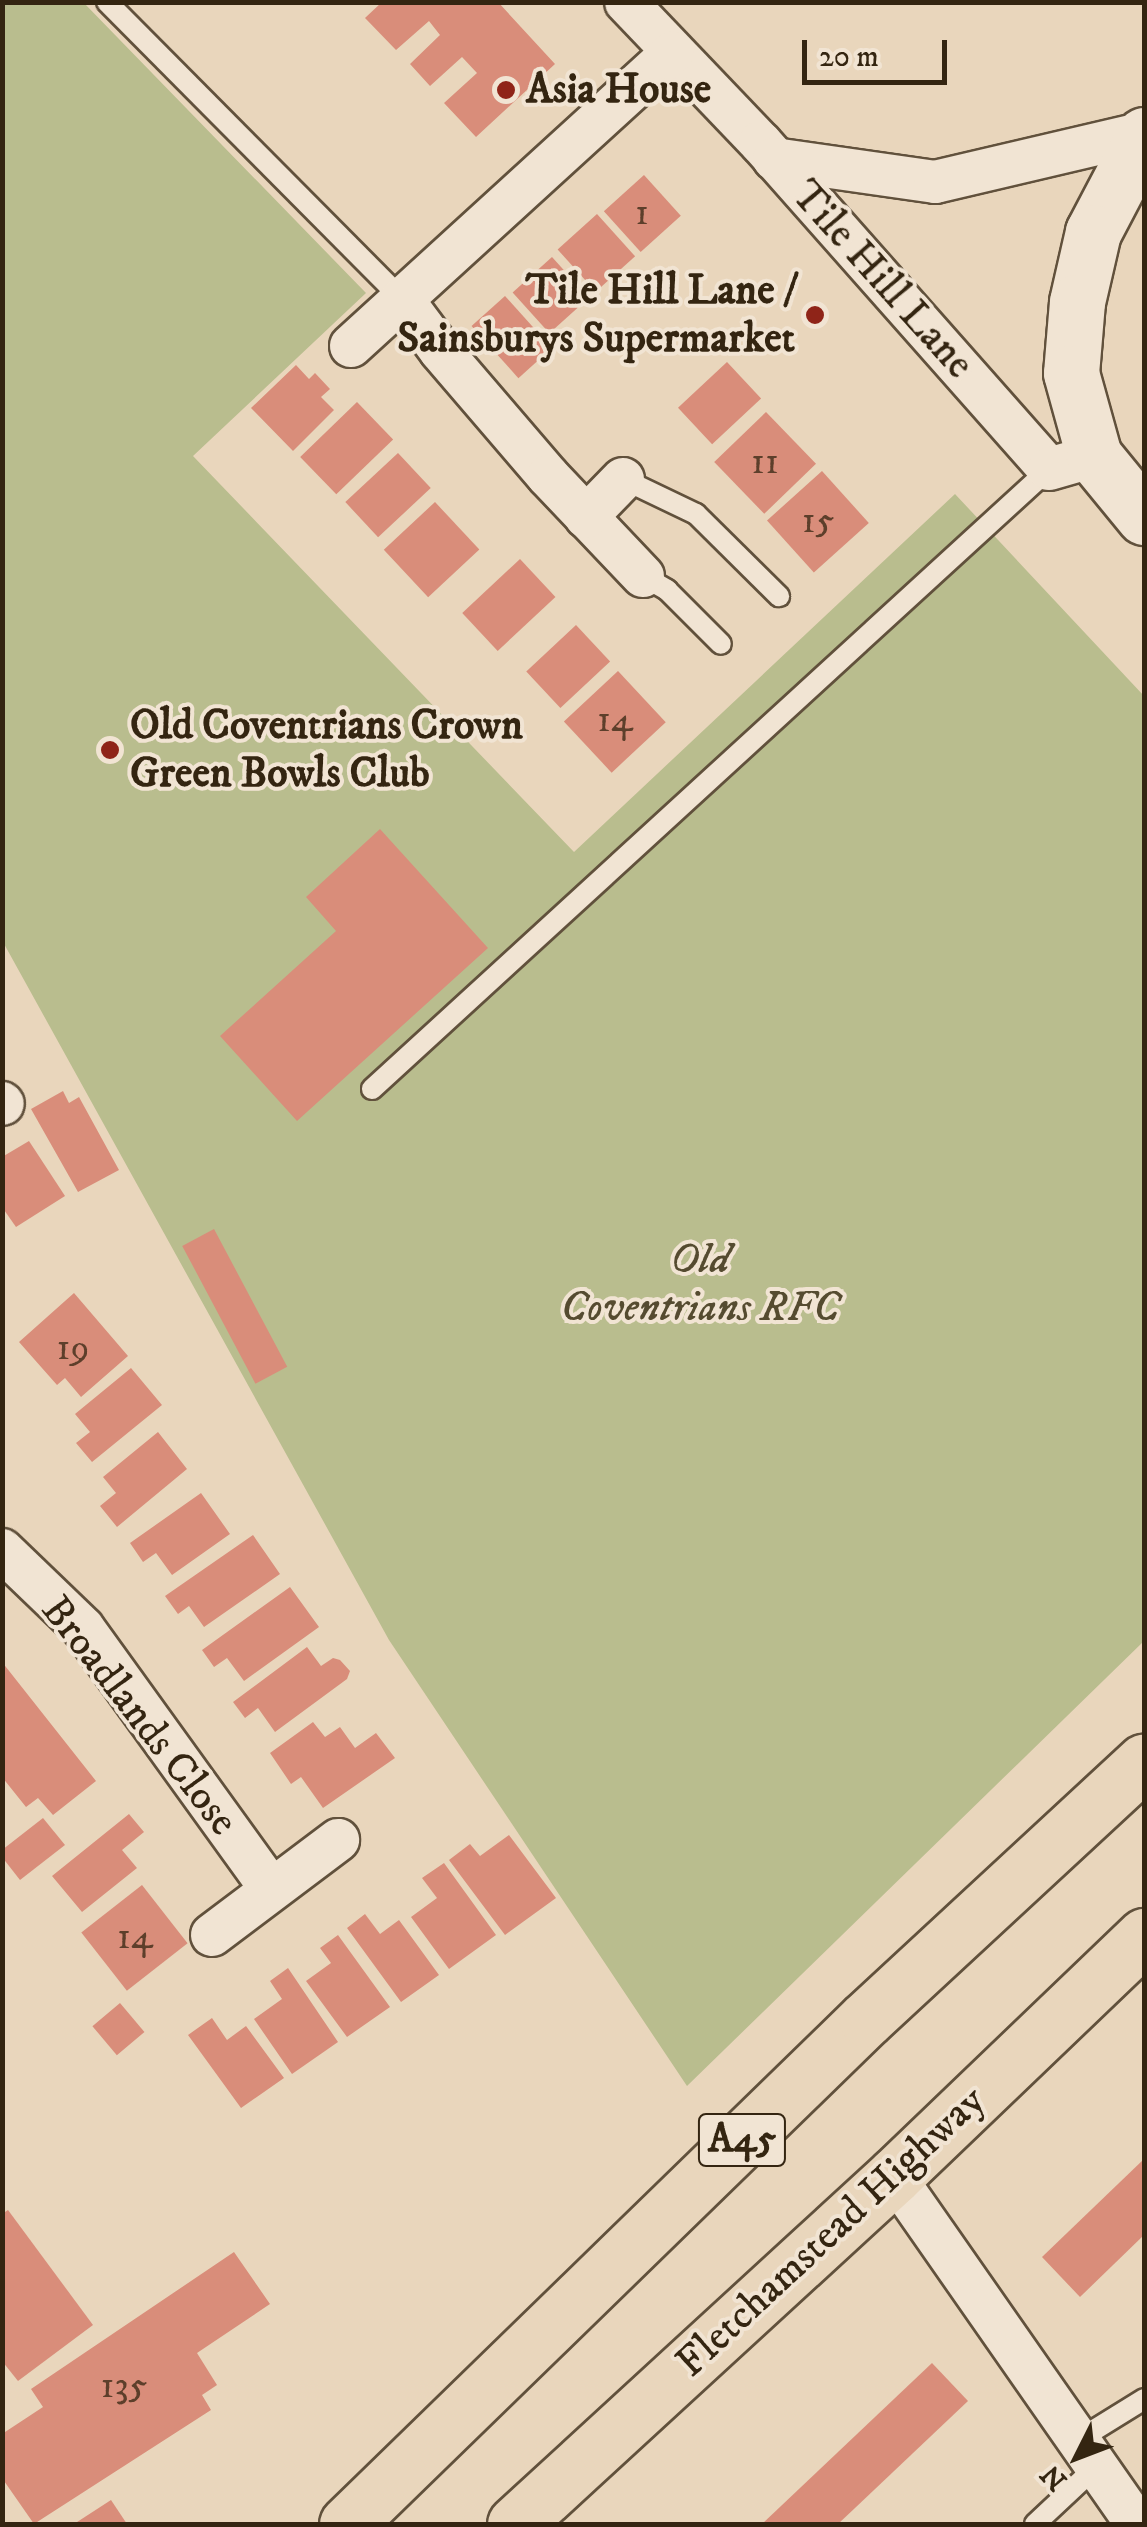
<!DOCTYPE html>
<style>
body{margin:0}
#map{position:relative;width:1147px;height:2527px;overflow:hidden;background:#e9d6bc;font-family:"IM FELL DW Pica",serif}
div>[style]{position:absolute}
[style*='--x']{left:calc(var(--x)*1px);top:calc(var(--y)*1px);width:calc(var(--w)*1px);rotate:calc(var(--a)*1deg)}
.green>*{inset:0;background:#b9bd8e}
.building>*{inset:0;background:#d98d7a;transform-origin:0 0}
.roads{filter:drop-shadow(2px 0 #61513c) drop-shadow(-2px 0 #61513c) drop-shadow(0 2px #61513c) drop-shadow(0 -2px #61513c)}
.lane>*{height:20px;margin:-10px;padding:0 10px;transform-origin:10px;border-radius:10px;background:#f1e4d3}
.street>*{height:42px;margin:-21px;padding:0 21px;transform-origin:21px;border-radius:21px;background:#f1e4d3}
.secondary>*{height:55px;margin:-27.5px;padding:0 27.5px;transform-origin:27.5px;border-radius:27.5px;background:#f1e4d3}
.highway>*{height:55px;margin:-27.5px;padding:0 27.5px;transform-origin:27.5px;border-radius:27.5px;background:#e9d6bc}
.dots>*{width:28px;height:28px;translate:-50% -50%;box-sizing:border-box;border:5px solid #f1e4d3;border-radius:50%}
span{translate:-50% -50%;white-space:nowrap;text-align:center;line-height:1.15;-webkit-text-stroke:8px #f1e4d3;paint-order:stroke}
.number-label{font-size:38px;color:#5d3f2b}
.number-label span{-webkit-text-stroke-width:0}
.shield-label span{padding:2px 8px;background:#f1e4d3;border:2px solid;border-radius:8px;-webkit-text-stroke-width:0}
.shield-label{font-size:40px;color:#342511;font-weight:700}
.poi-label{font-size:42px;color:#342511;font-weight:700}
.left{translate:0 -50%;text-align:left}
.right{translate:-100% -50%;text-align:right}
.street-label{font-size:42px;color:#342511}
.park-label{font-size:42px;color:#554b30;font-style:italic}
.frame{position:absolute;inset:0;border:5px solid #342511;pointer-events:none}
.north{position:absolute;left:1027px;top:2407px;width:100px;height:100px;-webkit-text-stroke:8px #f1e4d3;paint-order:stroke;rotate:228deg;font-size:28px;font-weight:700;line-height:40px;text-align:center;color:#342511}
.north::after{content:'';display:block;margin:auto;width:35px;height:45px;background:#342511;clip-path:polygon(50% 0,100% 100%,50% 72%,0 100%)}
.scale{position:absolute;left:802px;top:40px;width:145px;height:45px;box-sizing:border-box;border:5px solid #342511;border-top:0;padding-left:12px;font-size:30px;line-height:35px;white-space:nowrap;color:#342511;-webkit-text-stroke:8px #f1e4d3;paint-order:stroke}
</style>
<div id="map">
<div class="green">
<i style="clip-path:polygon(3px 3px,84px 3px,366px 293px,193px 456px,574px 852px,955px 494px,1144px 696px,1144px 1641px,687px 2086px,389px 1640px,3px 942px)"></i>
</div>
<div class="building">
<i style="clip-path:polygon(382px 2px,498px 2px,555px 64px,476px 137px,444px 103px,477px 73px,462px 57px,430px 86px,410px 64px,440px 35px,429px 21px,396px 50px,365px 18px)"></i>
<i style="left:644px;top:175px;width:55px;height:54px;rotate:48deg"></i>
<i style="left:597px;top:214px;width:57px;height:53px;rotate:48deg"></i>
<i style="left:552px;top:257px;width:55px;height:53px;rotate:48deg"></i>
<i style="left:505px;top:296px;width:70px;height:45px;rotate:48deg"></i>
<i style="left:727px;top:362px;width:50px;height:67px;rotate:47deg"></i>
<i style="clip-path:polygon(296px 365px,309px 379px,315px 373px,330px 389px,321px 397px,334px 410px,293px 451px,251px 408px)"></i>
<i style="left:357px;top:402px;width:52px;height:79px;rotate:46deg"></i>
<i style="left:766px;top:412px;width:72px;height:72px;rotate:46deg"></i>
<i style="left:398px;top:453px;width:48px;height:72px;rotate:47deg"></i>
<i style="left:822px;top:471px;width:70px;height:74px;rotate:48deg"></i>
<i style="left:435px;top:502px;width:65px;height:70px;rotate:47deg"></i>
<i style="left:520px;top:559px;width:52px;height:79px;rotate:47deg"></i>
<i style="left:576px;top:625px;width:50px;height:68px;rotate:47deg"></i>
<i style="left:618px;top:671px;width:70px;height:74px;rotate:47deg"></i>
<i style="clip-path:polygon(380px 829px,488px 948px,297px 1121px,220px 1036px,336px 931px,306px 897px)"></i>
<i style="clip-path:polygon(63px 1091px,69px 1103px,79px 1097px,119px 1170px,78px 1192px,31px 1109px)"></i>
<i style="clip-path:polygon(29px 1141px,65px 1196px,16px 1227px,2px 1207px,2px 1157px)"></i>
<i style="left:214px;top:1229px;width:156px;height:36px;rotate:62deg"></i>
<i style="clip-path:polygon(74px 1293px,128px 1356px,81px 1397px,65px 1378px,57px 1385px,19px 1342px)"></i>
<i style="clip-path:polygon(131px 1368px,162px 1405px,92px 1462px,76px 1443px,90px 1432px,75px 1414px)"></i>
<i style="clip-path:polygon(158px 1432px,187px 1469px,117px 1527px,100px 1506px,116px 1493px,103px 1477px)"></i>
<i style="clip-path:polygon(201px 1493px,230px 1534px,172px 1575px,156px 1553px,143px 1562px,130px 1543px)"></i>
<i style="clip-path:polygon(253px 1535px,280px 1574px,204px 1627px,189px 1606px,178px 1614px,165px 1596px)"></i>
<i style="clip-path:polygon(290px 1587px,319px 1627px,244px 1681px,227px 1658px,214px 1667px,202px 1650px)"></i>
<i style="clip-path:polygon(307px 1647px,321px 1666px,333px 1658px,340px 1660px,350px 1671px,347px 1679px,275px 1732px,258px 1708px,245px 1718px,233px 1702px)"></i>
<i style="clip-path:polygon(2px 1662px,96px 1781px,53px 1815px,38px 1798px,26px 1807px,2px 1777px)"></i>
<i style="clip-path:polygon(313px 1722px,325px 1737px,340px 1727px,355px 1748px,376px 1733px,395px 1758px,323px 1808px,301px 1777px,291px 1784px,270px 1753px)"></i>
<i style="clip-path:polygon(129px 1814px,144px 1832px,122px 1850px,137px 1868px,82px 1912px,52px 1876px)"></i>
<i style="clip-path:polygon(43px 1818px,65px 1845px,20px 1880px,2px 1857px,2px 1850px)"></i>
<i style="clip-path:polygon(509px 1835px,556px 1898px,505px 1935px,449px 1860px,470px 1844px,480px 1856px)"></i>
<i style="clip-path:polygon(444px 1863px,496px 1935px,449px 1969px,411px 1917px,437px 1898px,422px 1878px)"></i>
<i style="left:142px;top:1885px;width:74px;height:77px;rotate:52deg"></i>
<i style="clip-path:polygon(365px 1914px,380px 1934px,399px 1920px,439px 1975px,401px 2002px,347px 1928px)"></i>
<i style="clip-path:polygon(338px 1935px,390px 2007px,347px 2037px,306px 1981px,331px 1963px,320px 1948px)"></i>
<i style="clip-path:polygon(288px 1968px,338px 2042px,292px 2074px,254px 2019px,282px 1999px,270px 1981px)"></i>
<i style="left:120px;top:2003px;width:38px;height:36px;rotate:50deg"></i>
<i style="clip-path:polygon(212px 2018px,227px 2040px,246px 2026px,284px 2078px,241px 2108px,188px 2035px)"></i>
<i style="clip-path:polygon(1144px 2159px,1144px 2235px,1080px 2297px,1042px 2257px)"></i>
<i style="clip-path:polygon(8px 2210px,93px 2325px,18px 2381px,2px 2361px,2px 2214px)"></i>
<i style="clip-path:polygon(234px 2252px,270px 2304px,197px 2353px,217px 2385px,202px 2395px,211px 2410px,34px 2524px,2px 2478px,2px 2434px,43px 2407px,31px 2389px)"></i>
<i style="clip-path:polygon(932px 2363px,968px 2401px,855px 2508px,838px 2524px,762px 2524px)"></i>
<i style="clip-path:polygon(111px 2500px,127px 2524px,74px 2524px)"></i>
</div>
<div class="roads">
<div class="lane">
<i style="--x:107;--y:2;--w:419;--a:45.2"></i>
<i style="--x:623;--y:479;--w:81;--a:25.6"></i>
<i style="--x:696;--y:514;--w:117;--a:44.7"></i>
<i style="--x:643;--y:576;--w:28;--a:30"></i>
<i style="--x:667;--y:590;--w:76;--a:45"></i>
<i style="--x:372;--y:1089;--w:918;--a:-42.48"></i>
<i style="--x:1078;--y:2440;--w:78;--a:-31.8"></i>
<i style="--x:1035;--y:2524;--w:83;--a:-43.1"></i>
</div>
<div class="street">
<i style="--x:626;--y:2;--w:194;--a:46.3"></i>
<i style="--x:760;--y:142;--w:436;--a:48.5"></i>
<i style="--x:1049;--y:469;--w:47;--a:-16.1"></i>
<i style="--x:774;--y:159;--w:163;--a:8.1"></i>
<i style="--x:935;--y:182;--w:215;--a:-13.2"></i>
<i style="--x:402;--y:299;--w:64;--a:53.3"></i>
<i style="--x:440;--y:350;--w:166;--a:49.4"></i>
<i style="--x:548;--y:476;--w:138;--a:46.5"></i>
<i style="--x:351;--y:346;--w:435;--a:-42.4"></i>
<i style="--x:586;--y:517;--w:53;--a:-45.8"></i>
<i style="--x:2;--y:1103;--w:1;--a:45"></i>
<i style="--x:2;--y:1550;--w:112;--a:43.9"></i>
<i style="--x:83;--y:1628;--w:319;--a:54.2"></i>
<i style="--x:212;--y:1935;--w:158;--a:-37"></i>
<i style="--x:894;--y:2176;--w:424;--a:55.1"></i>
</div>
<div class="secondary">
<i style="--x:1144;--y:135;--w:110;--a:117.7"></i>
<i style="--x:1093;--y:232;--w:72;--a:102.9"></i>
<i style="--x:1077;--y:302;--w:71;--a:94.8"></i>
<i style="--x:1071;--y:373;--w:86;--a:74.5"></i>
<i style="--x:1094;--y:456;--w:79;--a:50.7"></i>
</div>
<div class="highway">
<i style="--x:347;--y:2524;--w:724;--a:-44.22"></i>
<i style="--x:866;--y:2019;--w:379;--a:-42.8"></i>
<i style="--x:515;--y:2524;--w:515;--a:-42.56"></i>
<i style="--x:894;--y:2176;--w:347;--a:-43.8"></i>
</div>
</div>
<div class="dots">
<i style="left:506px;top:90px;background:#8f2418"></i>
<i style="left:815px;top:315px;background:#8f2418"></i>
<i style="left:110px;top:750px;background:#8f2418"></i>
</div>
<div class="number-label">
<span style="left:642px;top:214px">1</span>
<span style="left:765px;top:463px">11</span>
<span style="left:818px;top:522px">15</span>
<span style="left:615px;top:721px">14</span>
<span style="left:73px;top:1349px">19</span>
<span style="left:135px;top:1938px">14</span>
<span style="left:124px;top:2387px">135</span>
</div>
<div class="shield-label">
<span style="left:742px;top:2140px">A45</span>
</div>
<div class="poi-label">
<span class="left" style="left:526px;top:90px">Asia House</span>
<span class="right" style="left:795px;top:315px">Tile Hill Lane /<br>Sainsburys Supermarket</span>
<span class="left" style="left:130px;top:750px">Old Coventrians Crown<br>Green Bowls Club</span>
</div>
<div class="street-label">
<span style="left:882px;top:280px;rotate:48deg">Tile Hill Lane</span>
<span style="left:139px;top:1716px;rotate:52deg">Broadlands Close</span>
<span style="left:831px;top:2232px;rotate:-43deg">Fletchamstead Highway</span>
</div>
<div class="park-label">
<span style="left:700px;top:1284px">Old<br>Coventrians RFC</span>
</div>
<div class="frame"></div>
<div class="north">N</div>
<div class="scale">20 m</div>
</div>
